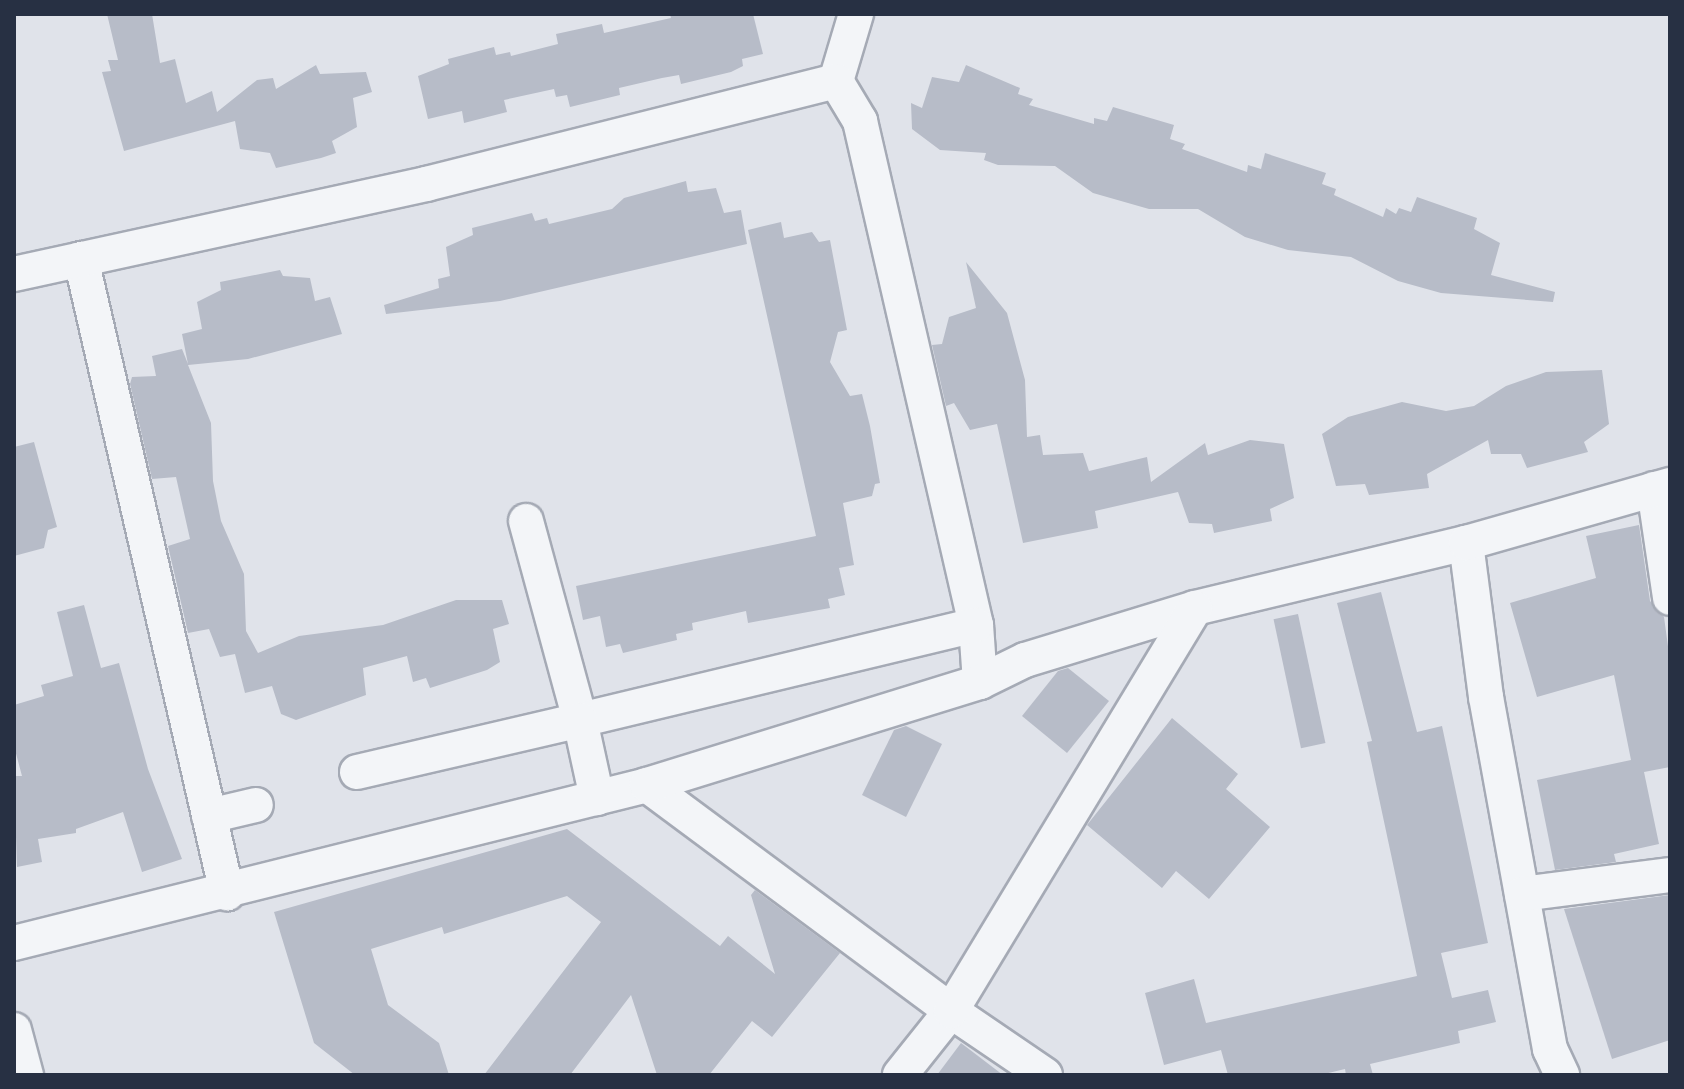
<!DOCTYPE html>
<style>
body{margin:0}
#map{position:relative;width:1684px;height:1089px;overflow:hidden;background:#e0e3ea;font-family:"Noto Sans",sans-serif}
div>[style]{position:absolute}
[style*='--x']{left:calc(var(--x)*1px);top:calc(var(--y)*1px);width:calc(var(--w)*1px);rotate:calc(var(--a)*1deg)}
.building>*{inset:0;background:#b7bcc8;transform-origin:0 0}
.roads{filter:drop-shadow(2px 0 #a5aab5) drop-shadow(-2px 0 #a5aab5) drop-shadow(0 2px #a5aab5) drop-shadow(0 -2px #a5aab5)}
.minor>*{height:34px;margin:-17px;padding:0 17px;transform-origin:17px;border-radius:17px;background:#f3f5f8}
span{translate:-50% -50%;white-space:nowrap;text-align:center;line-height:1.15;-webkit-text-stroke:6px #f0f3f7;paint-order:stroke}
.frame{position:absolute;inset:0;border:16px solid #273043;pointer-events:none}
</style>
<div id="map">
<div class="building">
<i style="clip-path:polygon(107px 14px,152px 14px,160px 63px,175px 59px,186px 103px,212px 91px,217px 112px,257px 80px,273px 78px,276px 89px,316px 65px,320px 74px,366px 72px,372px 92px,353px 98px,357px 127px,332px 141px,336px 153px,321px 158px,276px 168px,270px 153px,240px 149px,235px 121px,124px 151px,102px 72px,111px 71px,108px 60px,118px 60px)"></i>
<i style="clip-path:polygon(670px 14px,753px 14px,763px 54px,742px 59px,743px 66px,731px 72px,681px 84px,679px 75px,662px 78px,619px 88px,620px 95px,570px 107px,567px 95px,556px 97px,554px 89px,504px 100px,507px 112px,464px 123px,462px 111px,428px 119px,418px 76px,449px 64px,448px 59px,494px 47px,496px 55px,510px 52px,511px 56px,558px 44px,556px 34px,602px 24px,604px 33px,671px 18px)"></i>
<i style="clip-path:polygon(966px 65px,1020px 88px,1018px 94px,1033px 99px,1029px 105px,1094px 124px,1094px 118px,1107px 121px,1113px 107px,1174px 125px,1170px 139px,1185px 144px,1182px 149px,1247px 172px,1248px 165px,1261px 169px,1265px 153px,1326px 173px,1322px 184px,1336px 189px,1334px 195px,1383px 217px,1386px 208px,1396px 214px,1399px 208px,1411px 212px,1417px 197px,1477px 218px,1474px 229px,1500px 243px,1491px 275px,1555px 292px,1553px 302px,1441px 293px,1398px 281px,1351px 257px,1288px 250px,1245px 237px,1198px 209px,1149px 209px,1093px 193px,1055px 166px,998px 165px,984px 160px,986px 153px,940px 150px,912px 129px,911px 103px,922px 108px,932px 77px,959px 82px)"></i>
<i style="clip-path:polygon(686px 181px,688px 192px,716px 188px,724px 213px,741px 210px,747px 244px,500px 301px,386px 314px,384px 305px,439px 288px,438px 279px,450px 276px,446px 247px,473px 235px,472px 228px,532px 213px,535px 221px,547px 218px,549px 224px,612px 209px,624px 198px)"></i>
<i style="clip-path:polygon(781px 222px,784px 238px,812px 232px,819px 242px,830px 240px,847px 330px,838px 332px,830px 362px,850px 396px,862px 394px,870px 426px,880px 483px,875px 484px,872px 496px,843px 503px,854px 565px,839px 568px,845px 595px,828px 599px,830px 608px,808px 612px,748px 623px,746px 611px,692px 623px,693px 630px,676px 634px,677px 640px,623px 653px,620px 644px,606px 647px,600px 616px,583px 620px,576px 586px,816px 536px,748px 230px)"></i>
<i style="clip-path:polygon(966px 262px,1007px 313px,1025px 380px,1027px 437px,1040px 435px,1043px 455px,1083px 453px,1089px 471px,1147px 457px,1151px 482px,1205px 443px,1208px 455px,1250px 440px,1284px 444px,1294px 498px,1270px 509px,1272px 521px,1214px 533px,1212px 524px,1189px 523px,1178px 492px,1095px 511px,1098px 528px,1023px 543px,997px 424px,970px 430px,954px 403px,946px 406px,932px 345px,942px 344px,949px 317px,976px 308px)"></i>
<i style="clip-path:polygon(280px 270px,283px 276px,310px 278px,315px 301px,330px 297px,342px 334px,248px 359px,188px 365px,211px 423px,213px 481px,221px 521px,244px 574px,246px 631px,258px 653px,299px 636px,383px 625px,456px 600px,502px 600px,509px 624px,493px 629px,500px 662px,487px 670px,430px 688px,426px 678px,413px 682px,407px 656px,363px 668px,366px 695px,296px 720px,281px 714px,272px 686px,245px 693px,235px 654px,220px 657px,209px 629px,188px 633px,168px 546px,190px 539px,176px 477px,152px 479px,130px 384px,132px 377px,156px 376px,152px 356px,182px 349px,188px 364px,182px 334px,202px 329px,197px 302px,221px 290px,220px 282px)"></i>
<i style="clip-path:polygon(1602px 370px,1609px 424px,1584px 442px,1588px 452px,1527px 468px,1521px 454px,1491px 454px,1488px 440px,1427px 474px,1429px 488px,1369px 495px,1365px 484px,1336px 486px,1322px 434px,1348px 417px,1402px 402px,1446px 411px,1474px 406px,1506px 386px,1546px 372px)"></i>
<i style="clip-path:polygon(34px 442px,57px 527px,48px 530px,44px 548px,14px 556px,14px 447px)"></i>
<i style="clip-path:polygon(1639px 525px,1650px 601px,1664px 617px,1670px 661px,1670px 767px,1644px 772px,1659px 844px,1614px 854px,1616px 862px,1555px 870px,1537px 780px,1631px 760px,1614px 675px,1537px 697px,1510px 603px,1596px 578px,1586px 536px)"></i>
<i style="clip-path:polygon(1381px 592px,1417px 732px,1442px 726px,1488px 943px,1441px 953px,1452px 998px,1488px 990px,1496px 1022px,1458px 1031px,1460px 1043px,1370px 1064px,1373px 1075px,1346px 1075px,1345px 1069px,1320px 1075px,1228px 1075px,1221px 1050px,1164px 1065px,1145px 993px,1194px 979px,1206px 1023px,1417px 976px,1367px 742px,1372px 741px,1337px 603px)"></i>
<i style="clip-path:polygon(84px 605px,101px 668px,119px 663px,148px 769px,182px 859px,142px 872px,123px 812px,76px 829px,76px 833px,38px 839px,42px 862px,17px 867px,14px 776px,22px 776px,14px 746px,14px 705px,44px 696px,41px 685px,73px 676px,57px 612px)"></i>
<i style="left:1298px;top:614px;width:132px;height:25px;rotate:78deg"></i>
<i style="clip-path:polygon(1068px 668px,1109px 701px,1067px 753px,1022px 716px,1058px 671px)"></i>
<i style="clip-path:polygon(1172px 718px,1238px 774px,1226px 789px,1270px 827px,1209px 899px,1176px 871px,1162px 888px,1087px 825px)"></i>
<i style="clip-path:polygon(906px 726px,942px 744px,906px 817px,862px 795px,894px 730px)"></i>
<i style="clip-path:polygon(567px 829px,720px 946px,728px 936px,775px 974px,751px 895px,755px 890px,840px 953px,772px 1037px,752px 1021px,709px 1075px,657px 1075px,631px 995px,570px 1075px,484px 1075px,601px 922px,567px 896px,444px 934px,442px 927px,371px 949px,388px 1005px,439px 1043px,449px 1075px,355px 1075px,314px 1043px,274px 912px)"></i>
<i style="clip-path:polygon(1670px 895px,1670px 1040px,1612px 1059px,1564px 909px)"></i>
<i style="clip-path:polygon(961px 1043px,1003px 1075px,937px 1075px)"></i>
</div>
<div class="roads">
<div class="minor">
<i style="--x:836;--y:81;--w:70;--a:-73.4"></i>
<i style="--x:81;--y:259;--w:651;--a:77.03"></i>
<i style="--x:14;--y:274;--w:422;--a:-12.3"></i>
<i style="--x:426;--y:184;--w:423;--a:-14.1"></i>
<i style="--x:836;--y:81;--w:47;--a:59"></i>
<i style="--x:860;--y:121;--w:517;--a:77.04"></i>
<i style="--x:976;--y:625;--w:57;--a:86"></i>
<i style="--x:1654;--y:489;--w:110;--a:81.6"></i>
<i style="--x:526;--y:521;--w:206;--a:74.8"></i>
<i style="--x:580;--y:720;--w:407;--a:-13.5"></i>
<i style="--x:1466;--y:543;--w:155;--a:82.6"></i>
<i style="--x:1486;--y:697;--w:358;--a:79.7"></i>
<i style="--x:1550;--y:1049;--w:29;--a:65"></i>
<i style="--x:357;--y:772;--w:229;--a:-13.1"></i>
<i style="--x:580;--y:720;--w:80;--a:77.7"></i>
<i style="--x:647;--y:785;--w:379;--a:36.6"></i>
<i style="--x:951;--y:1011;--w:82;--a:128.6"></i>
<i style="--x:209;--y:816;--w:48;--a:-13.2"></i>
<i style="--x:1522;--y:894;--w:149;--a:-7.3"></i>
<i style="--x:14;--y:943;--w:652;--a:-14.01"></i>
<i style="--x:647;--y:785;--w:349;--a:-17.2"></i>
<i style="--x:980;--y:682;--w:50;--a:-26.1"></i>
<i style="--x:1025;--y:660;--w:178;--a:-17"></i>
<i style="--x:1195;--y:608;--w:279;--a:-13.5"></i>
<i style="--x:1466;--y:543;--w:212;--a:-15.9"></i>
<i style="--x:14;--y:1030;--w:47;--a:75.1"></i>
<i style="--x:1045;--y:1075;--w:114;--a:-145.8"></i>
<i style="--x:951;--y:1011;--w:471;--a:-58.8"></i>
</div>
</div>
<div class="frame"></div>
</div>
